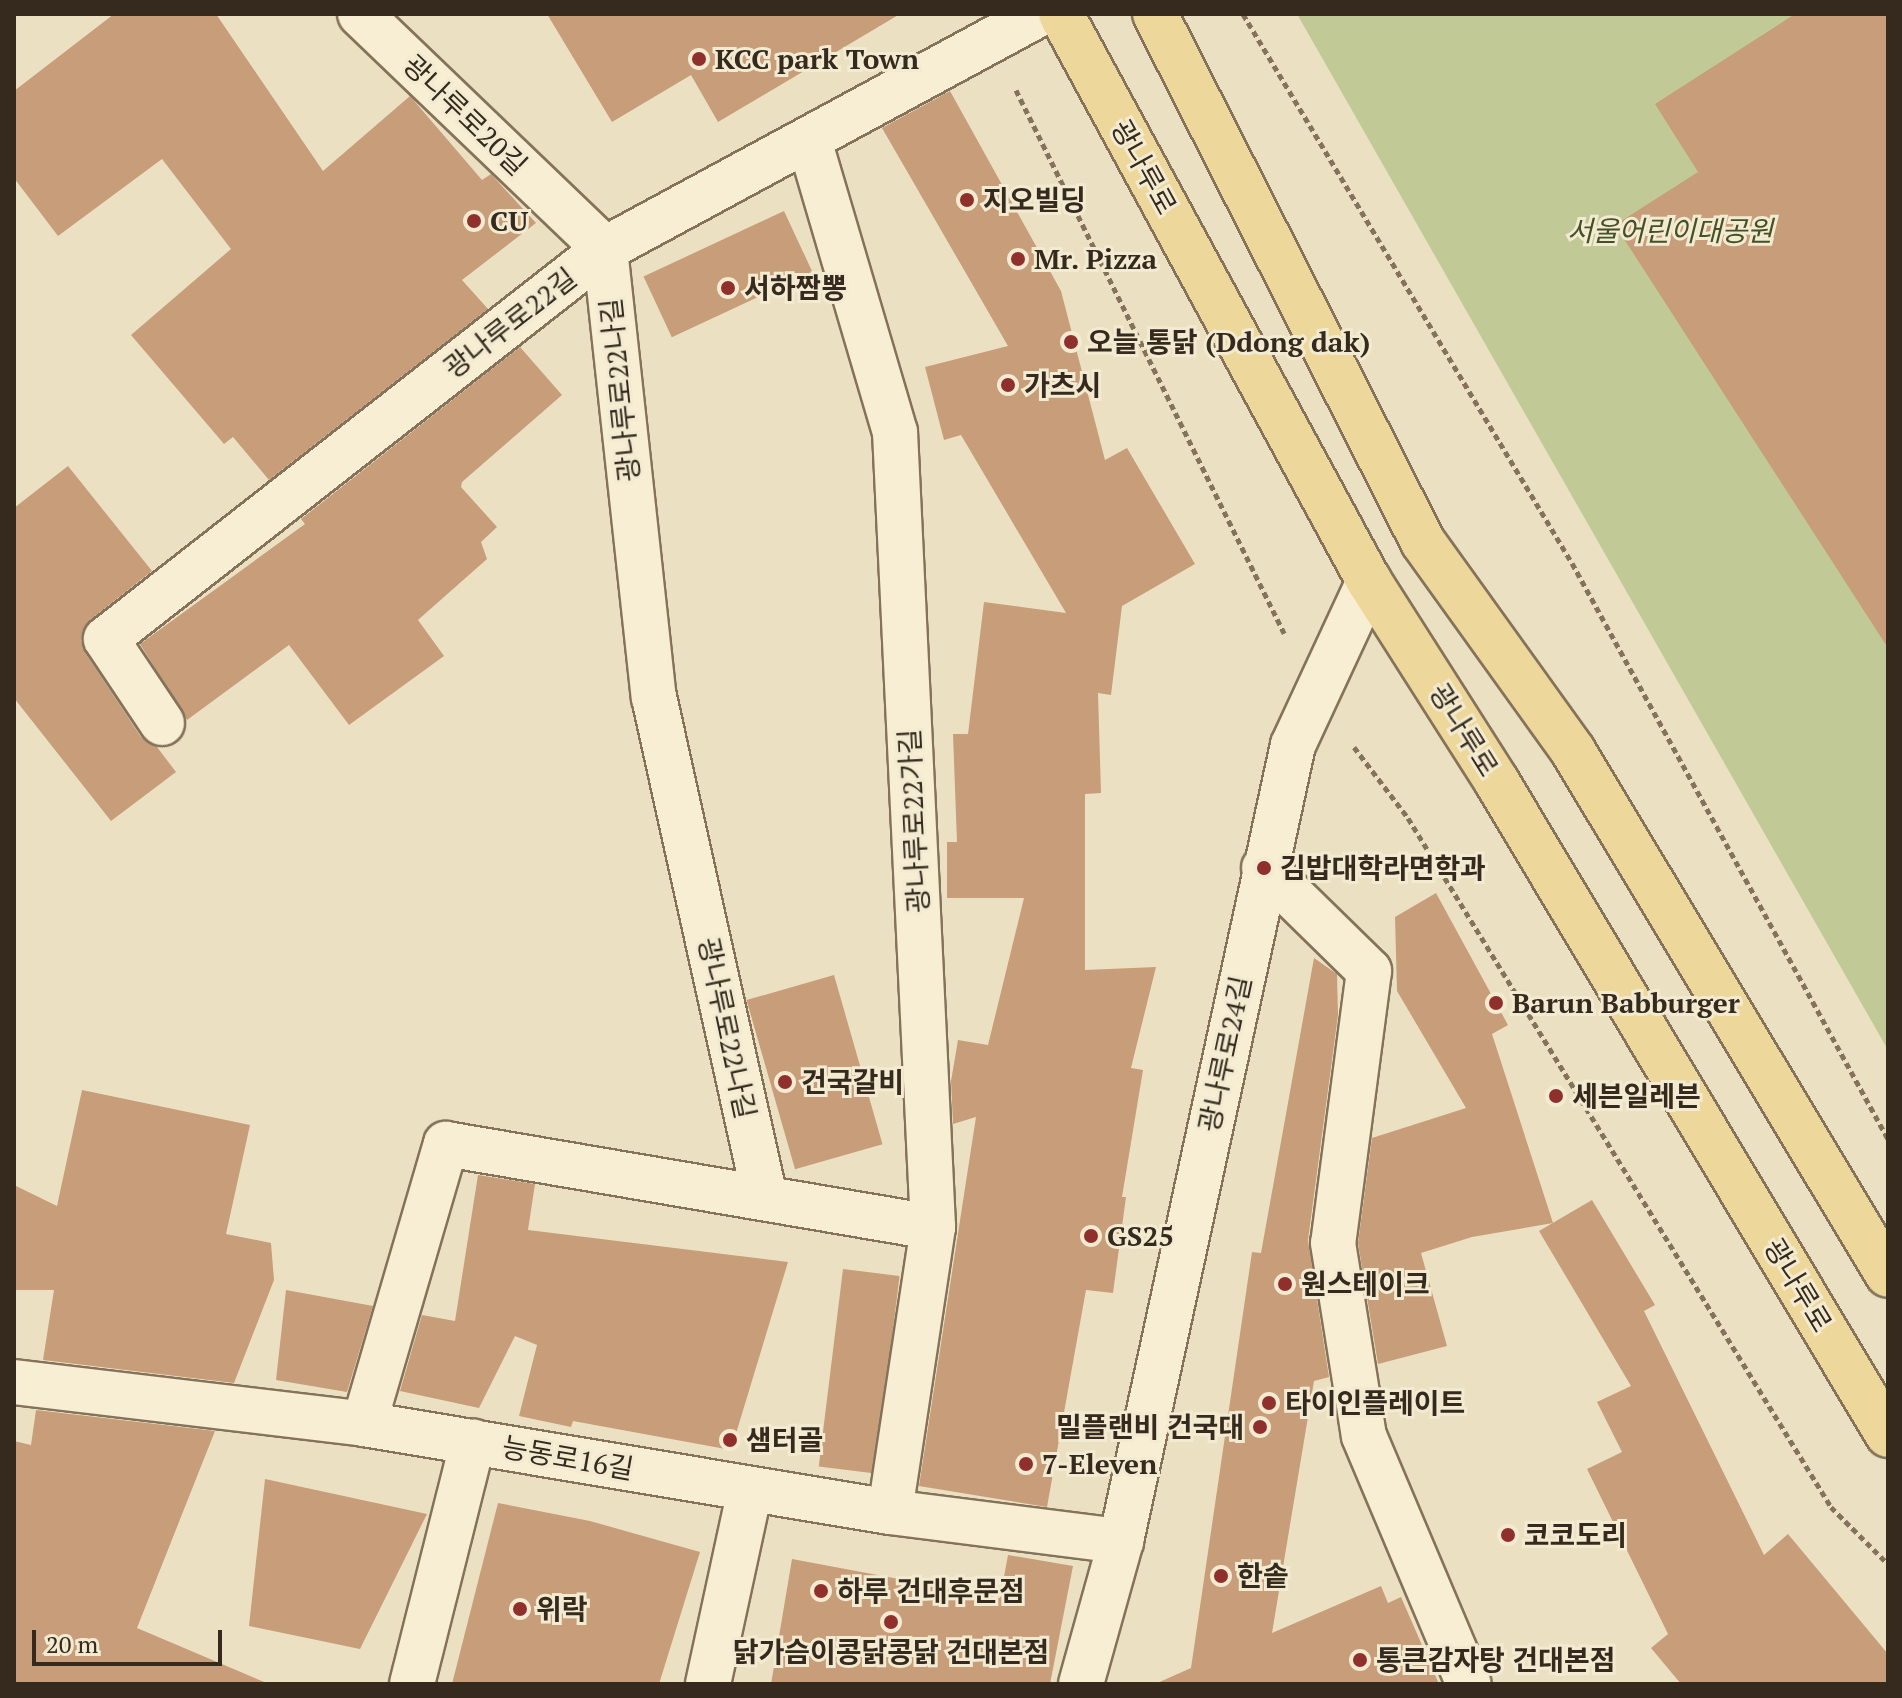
<!DOCTYPE html>
<meta charset="utf-8">
<style>
body{margin:0}
#map{position:relative;width:1902px;height:1698px;overflow:hidden;background:#ebe1c2;font-family:"PT Serif","Noto Sans KR",serif}
div>[style]{position:absolute}
[style*='--x']{left:calc(var(--x)*1px);top:calc(var(--y)*1px);width:calc(var(--w)*1px);rotate:calc(var(--a)*1deg)}
.green>*{inset:0;background:#c1c996}
.building>*{inset:0;background:#c89d79;transform-origin:0 0}
.path>*{height:5px;margin-top:-2.5px;transform-origin:0;background:repeating-linear-gradient(90deg,#84725a 0 6px,transparent 0 10px)}
.roads{filter:drop-shadow(2px 0 #84725a) drop-shadow(-2px 0 #84725a) drop-shadow(0 2px #84725a) drop-shadow(0 -2px #84725a)}
.minor>*{height:44px;margin:-22px;padding:0 22px;transform-origin:22px;border-radius:22px;background:#f7eed4}
.major>*{height:44px;margin:-22px;padding:0 22px;transform-origin:22px;border-radius:22px;background:#edd79b}
.dots>*{width:22px;height:22px;translate:-50% -50%;box-sizing:border-box;border:4px solid #f3ebd1;border-radius:50%}
span{translate:-50% -50%;white-space:nowrap;text-align:center;line-height:1.15;-webkit-text-stroke:6px #f3ebd1;paint-order:stroke}
.poi-label{font-size:28px;color:#352a1d;font-weight:700}
.left{translate:0 -50%;text-align:left}
.right{translate:-100% -50%;text-align:right}
.street-label{font-size:28px;color:#352a1d}
.park-label{font-size:28px;color:#445025;font-style:italic}
.frame{position:absolute;inset:0;border:16px solid #352a1d;pointer-events:none}
.scale{position:absolute;left:32px;top:1630px;width:190px;height:36px;box-sizing:border-box;border:4px solid #352a1d;border-top:0;padding-left:10px;font-size:24px;line-height:28px;white-space:nowrap;color:#352a1d;-webkit-text-stroke:6px #f3ebd1;paint-order:stroke}
</style>
<div id="map">
<div class="green">
<i style="clip-path:polygon(1297px 14px,1888px 14px,1888px 1050px)"></i>
</div>
<div class="building">
<i style="clip-path:polygon(114px 14px,216px 14px,323px 171px,410px 96px,482px 180px,491px 174px,536px 223px,462px 280px,488px 309px,269px 480px,233px 437px,224px 444px,131px 335px,231px 249px,162px 159px,58px 236px,14px 178px,14px 91px)"></i>
<i style="clip-path:polygon(547px 14px,900px 14px,718px 122px,691px 75px,612px 122px)"></i>
<i style="clip-path:polygon(1795px 14px,1888px 14px,1888px 648px,1615px 225px,1698px 172px,1655px 104px)"></i>
<i style="clip-path:polygon(950px 91px,1061px 291px,1105px 460px,1127px 448px,1195px 564px,1122px 606px,1111px 695px,1098px 693px,1101px 793px,1085px 794px,1085px 970px,1156px 967px,1131px 1068px,1143px 1070px,1122px 1197px,1126px 1197px,1113px 1293px,1086px 1290px,1047px 1507px,919px 1486px,976px 1117px,953px 1124px,951px 1081px,958px 1040px,988px 1045px,1024px 898px,947px 898px,947px 842px,957px 842px,953px 734px,968px 734px,984px 602px,1066px 613px,961px 435px,944px 440px,925px 367px,1008px 346px,882px 128px)"></i>
<i style="left:784px;top:211px;width:67px;height:155px;rotate:65deg"></i>
<i style="clip-path:polygon(520px 347px,562px 395px,462px 482px,461px 487px,497px 527px,481px 542px,487px 559px,418px 620px,444px 656px,349px 725px,289px 645px,187px 720px,140px 644px,305px 524px,301px 519px)"></i>
<i style="clip-path:polygon(68px 466px,152px 571px,90px 620px,81px 640px,85px 652px,141px 737px,157px 747px,176px 772px,111px 821px,14px 698px,14px 508px)"></i>
<i style="clip-path:polygon(1436px 893px,1508px 1025px,1492px 1034px,1553px 1223px,1472px 1237px,1421px 1253px,1447px 1346px,1378px 1364px,1358px 1243px,1372px 1138px,1466px 1108px,1397px 991px,1395px 917px)"></i>
<i style="clip-path:polygon(1314px 958px,1337px 974px,1338px 1015px,1308px 1240px,1329px 1377px,1314px 1381px,1272px 1633px,1381px 1586px,1388px 1603px,1401px 1597px,1439px 1684px,1155px 1684px,1191px 1668px,1252px 1252px,1261px 1253px)"></i>
<i style="left:834px;top:975px;width:176px;height:91px;rotate:74deg"></i>
<i style="clip-path:polygon(82px 1090px,250px 1125px,226px 1234px,271px 1243px,274px 1280px,234px 1383px,43px 1360px,54px 1290px,14px 1290px,14px 1185px,57px 1206px)"></i>
<i style="clip-path:polygon(478px 1175px,535px 1184px,528px 1230px,788px 1262px,731px 1450px,573px 1421px,571px 1427px,519px 1416px,537px 1345px,515px 1336px,479px 1408px,400px 1391px,422px 1315px,455px 1321px)"></i>
<i style="clip-path:polygon(1592px 1200px,1655px 1305px,1644px 1311px,1764px 1555px,1788px 1534px,1888px 1654px,1888px 1684px,1681px 1684px,1651px 1648px,1668px 1634px,1587px 1469px,1622px 1452px,1597px 1402px,1631px 1386px,1539px 1231px)"></i>
<i style="left:843px;top:1269px;width:57px;height:199px;rotate:7deg"></i>
<i style="clip-path:polygon(286px 1290px,373px 1306px,347px 1392px,276px 1380px)"></i>
<i style="clip-path:polygon(36px 1410px,215px 1431px,137px 1628px,269px 1684px,14px 1683px,14px 1441px,31px 1445px)"></i>
<i style="clip-path:polygon(265px 1479px,427px 1514px,360px 1649px,249px 1626px)"></i>
<i style="clip-path:polygon(498px 1503px,590px 1521px,700px 1552px,659px 1684px,452px 1684px)"></i>
<i style="clip-path:polygon(1008px 1555px,1073px 1566px,1050px 1684px,771px 1684px,792px 1559px,1000px 1598px)"></i>
</div>
<div class="path">
<i style="--x:1243;--y:14;--w:640;--a:59.07"></i>
<i style="--x:1572;--y:563;--w:657;--a:61.25"></i>
<i style="--x:1016;--y:90;--w:606;--a:63.73"></i>
<i style="--x:1354;--y:747;--w:89;--a:52.7"></i>
<i style="--x:1408;--y:818;--w:808;--a:58.45"></i>
<i style="--x:1831;--y:1507;--w:81;--a:45"></i>
</div>
<div class="roads">
<div class="minor">
<i style="--x:360;--y:14;--w:339;--a:43.8"></i>
<i style="--x:809;--y:140;--w:304;--a:73.6"></i>
<i style="--x:895;--y:432;--w:796;--a:87.26"></i>
<i style="--x:933;--y:1227;--w:288;--a:98.6"></i>
<i style="--x:605;--y:249;--w:451;--a:83.8"></i>
<i style="--x:654;--y:697;--w:513;--a:77.51"></i>
<i style="--x:162;--y:723;--w:101;--a:-123.7"></i>
<i style="--x:106;--y:639;--w:633;--a:-38.01"></i>
<i style="--x:605;--y:249;--w:494;--a:-28.4"></i>
<i style="--x:1264;--y:868;--w:147;--a:44.4"></i>
<i style="--x:1369;--y:971;--w:274;--a:97.5"></i>
<i style="--x:1333;--y:1243;--w:195;--a:80.9"></i>
<i style="--x:1364;--y:1436;--w:269;--a:67.1"></i>
<i style="--x:14;--y:1382;--w:353;--a:6.8"></i>
<i style="--x:364;--y:1424;--w:533;--a:9.5"></i>
<i style="--x:890;--y:1512;--w:233;--a:7.2"></i>
<i style="--x:364;--y:1424;--w:292;--a:-73.7"></i>
<i style="--x:446;--y:1144;--w:494;--a:9.7"></i>
<i style="--x:412;--y:1684;--w:250;--a:-75.9"></i>
<i style="--x:708;--y:1684;--w:199;--a:-77.8"></i>
<i style="--x:1081;--y:1684;--w:148;--a:-74.4"></i>
<i style="--x:1121;--y:1541;--w:814;--a:-77.81"></i>
<i style="--x:1293;--y:745;--w:181;--a:-65.1"></i>
</div>
<div class="major">
<i style="--x:1061;--y:14;--w:645;--a:61.49"></i>
<i style="--x:1369;--y:581;--w:238;--a:57.5"></i>
<i style="--x:1497;--y:782;--w:761;--a:59.09"></i>
<i style="--x:1155;--y:14;--w:592;--a:63.09"></i>
<i style="--x:1423;--y:542;--w:257;--a:54.3"></i>
<i style="--x:1573;--y:751;--w:611;--a:58.99"></i>
</div>
</div>
<div class="dots">
<i style="left:699px;top:59px;background:#90302d"></i>
<i style="left:967px;top:200px;background:#90302d"></i>
<i style="left:474px;top:221px;background:#90302d"></i>
<i style="left:1018px;top:259px;background:#90302d"></i>
<i style="left:728px;top:288px;background:#90302d"></i>
<i style="left:1071px;top:342px;background:#90302d"></i>
<i style="left:1008px;top:385px;background:#90302d"></i>
<i style="left:1264px;top:868px;background:#90302d"></i>
<i style="left:1496px;top:1003px;background:#90302d"></i>
<i style="left:785px;top:1082px;background:#90302d"></i>
<i style="left:1556px;top:1096px;background:#90302d"></i>
<i style="left:1091px;top:1236px;background:#90302d"></i>
<i style="left:1285px;top:1284px;background:#90302d"></i>
<i style="left:1269px;top:1403px;background:#90302d"></i>
<i style="left:1260px;top:1427px;background:#90302d"></i>
<i style="left:730px;top:1440px;background:#90302d"></i>
<i style="left:1026px;top:1464px;background:#90302d"></i>
<i style="left:1508px;top:1535px;background:#90302d"></i>
<i style="left:1221px;top:1576px;background:#90302d"></i>
<i style="left:821px;top:1591px;background:#90302d"></i>
<i style="left:520px;top:1609px;background:#90302d"></i>
<i style="left:891px;top:1622px;background:#90302d"></i>
<i style="left:1360px;top:1660px;background:#90302d"></i>
</div>
<div class="poi-label">
<span class="left" style="left:715px;top:59px">KCC park Town</span>
<span class="left" style="left:983px;top:200px">지오빌딩</span>
<span class="left" style="left:490px;top:221px">CU</span>
<span class="left" style="left:1034px;top:259px">Mr. Pizza</span>
<span class="left" style="left:744px;top:288px">서하짬뽕</span>
<span class="left" style="left:1087px;top:342px">오늘 통닭 (Ddong dak)</span>
<span class="left" style="left:1024px;top:385px">가츠시</span>
<span class="left" style="left:1280px;top:868px">김밥대학라면학과</span>
<span class="left" style="left:1512px;top:1003px">Barun Babburger</span>
<span class="left" style="left:801px;top:1082px">건국갈비</span>
<span class="left" style="left:1572px;top:1096px">세븐일레븐</span>
<span class="left" style="left:1107px;top:1236px">GS25</span>
<span class="left" style="left:1301px;top:1284px">원스테이크</span>
<span class="left" style="left:1285px;top:1403px">타이인플레이트</span>
<span class="right" style="left:1244px;top:1427px">밀플랜비 건국대</span>
<span class="left" style="left:746px;top:1440px">샘터골</span>
<span class="left" style="left:1042px;top:1464px">7-Eleven</span>
<span class="left" style="left:1524px;top:1535px">코코도리</span>
<span class="left" style="left:1237px;top:1576px">한솥</span>
<span class="left" style="left:837px;top:1591px">하루 건대후문점</span>
<span class="left" style="left:536px;top:1609px">위락</span>
<span style="left:891px;top:1652px">닭가슴이콩닭콩닭 건대본점</span>
<span class="left" style="left:1376px;top:1660px">통큰감자탕 건대본점</span>
</div>
<div class="street-label">
<span style="left:465px;top:115px;rotate:44deg">광나루로20길</span>
<span style="left:1144px;top:167px;rotate:61deg">광나루로</span>
<span style="left:510px;top:323px;rotate:-38deg">광나루로22길</span>
<span style="left:620px;top:390px;rotate:-96deg">광나루로22나길</span>
<span style="left:1464px;top:730px;rotate:58deg">광나루로</span>
<span style="left:914px;top:821px;rotate:-93deg">광나루로22가길</span>
<span style="left:727px;top:1028px;rotate:78deg">광나루로22나길</span>
<span style="left:1225px;top:1054px;rotate:-78deg">광나루로24길</span>
<span style="left:1798px;top:1285px;rotate:59deg">광나루로</span>
<span style="left:568px;top:1458px;rotate:10deg">능동로16길</span>
</div>
<div class="park-label">
<span style="left:1670px;top:231px">서울어린이대공원</span>
</div>
<div class="frame"></div>
<div class="scale">20 m</div>
</div>
